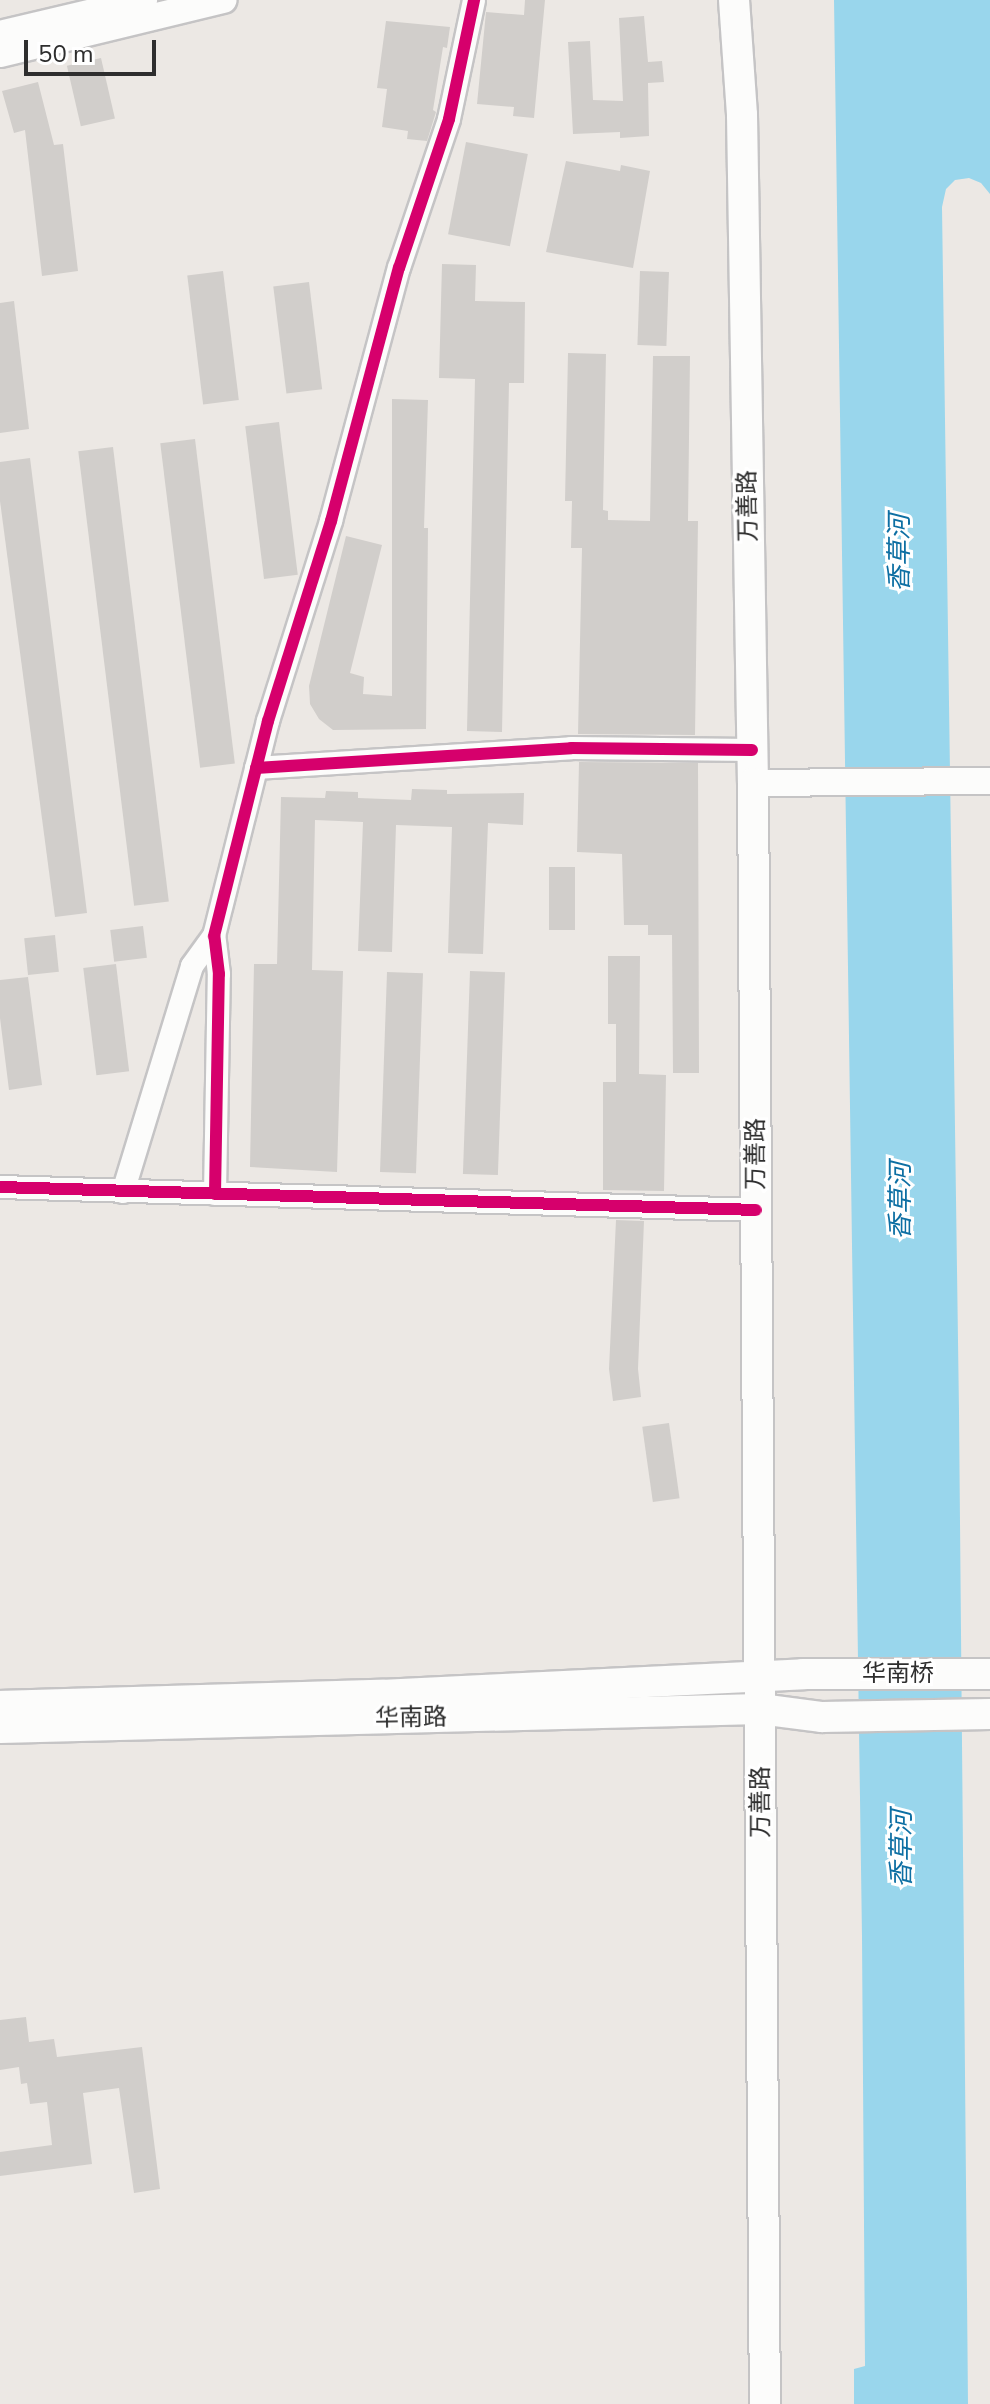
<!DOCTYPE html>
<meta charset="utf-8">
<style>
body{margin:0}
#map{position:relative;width:990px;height:2404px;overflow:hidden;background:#ece8e4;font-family:"Nunito Sans","Noto Sans SC",sans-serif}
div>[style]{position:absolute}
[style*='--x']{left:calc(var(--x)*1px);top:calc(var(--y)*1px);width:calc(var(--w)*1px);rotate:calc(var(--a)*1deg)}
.water>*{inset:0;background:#99d6ec}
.building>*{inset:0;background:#d1cecb;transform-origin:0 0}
.roads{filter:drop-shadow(2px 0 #c5c4c5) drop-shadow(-2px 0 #c5c4c5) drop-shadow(0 2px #c5c4c5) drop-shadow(0 -2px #c5c4c5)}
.minor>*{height:22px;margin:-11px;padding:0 11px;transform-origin:11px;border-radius:11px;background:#fcfcfb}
.tertiary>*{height:26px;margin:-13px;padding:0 13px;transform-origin:13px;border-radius:13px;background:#fcfcfb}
.secondary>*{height:30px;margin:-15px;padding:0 15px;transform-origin:15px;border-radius:15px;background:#fcfcfb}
.cycleway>*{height:12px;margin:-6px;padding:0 6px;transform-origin:6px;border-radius:6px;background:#d6006c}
span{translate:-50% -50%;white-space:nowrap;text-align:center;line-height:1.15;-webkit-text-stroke:6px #fff;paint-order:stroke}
.street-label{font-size:24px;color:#2e2e2e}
.water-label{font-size:26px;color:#0d6fa3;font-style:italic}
.scale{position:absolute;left:24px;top:40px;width:132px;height:36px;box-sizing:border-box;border:4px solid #2e2e2e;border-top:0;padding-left:10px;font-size:24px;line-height:28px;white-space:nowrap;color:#2e2e2e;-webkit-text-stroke:6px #fff;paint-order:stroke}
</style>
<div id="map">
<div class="water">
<i style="clip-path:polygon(834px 0,990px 0,990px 194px,981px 183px,969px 178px,955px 180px,946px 189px,942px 207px,959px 1411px,968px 2404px,854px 2404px,854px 2369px,865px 2366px,862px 1937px)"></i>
</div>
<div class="building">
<i style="clip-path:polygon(525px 0,545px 0,534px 118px,513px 116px,514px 107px,477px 104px,486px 12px,524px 15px)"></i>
<i style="clip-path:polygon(644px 16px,648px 62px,662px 61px,664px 82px,648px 83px,649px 136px,620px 138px,620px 132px,573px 134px,568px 42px,590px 41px,593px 100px,623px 101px,619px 18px)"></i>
<i style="clip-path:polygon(386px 21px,450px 27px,447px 48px,443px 47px,433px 110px,436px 112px,427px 141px,407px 139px,408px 131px,382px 127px,387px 89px,377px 88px)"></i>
<i style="left:101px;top:58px;width:62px;height:35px;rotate:77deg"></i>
<i style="clip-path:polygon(38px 82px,54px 145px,63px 144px,78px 271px,42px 276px,25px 130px,14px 133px,2px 91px)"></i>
<i style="left:466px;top:142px;width:63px;height:94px;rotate:11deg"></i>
<i style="clip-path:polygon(566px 161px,620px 171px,621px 165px,650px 171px,633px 268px,546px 252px)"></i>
<i style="clip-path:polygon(442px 264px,476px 265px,475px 301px,525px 302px,524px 383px,509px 383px,502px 732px,467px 731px,475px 379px,439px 378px)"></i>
<i style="left:223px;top:271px;width:130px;height:36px;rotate:83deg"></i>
<i style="left:640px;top:271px;width:29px;height:74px;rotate:2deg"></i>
<i style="left:309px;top:282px;width:108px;height:36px;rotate:83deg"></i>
<i style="clip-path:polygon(14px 301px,29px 429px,0 433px,0 303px)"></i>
<i style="clip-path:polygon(568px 353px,606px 354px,603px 510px,608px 511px,608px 520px,650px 521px,653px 356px,690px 356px,688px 521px,698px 521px,695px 735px,578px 734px,582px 548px,571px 548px,572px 501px,565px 501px)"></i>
<i style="clip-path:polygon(392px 399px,428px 400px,424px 528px,428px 528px,426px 729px,333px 730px,319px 719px,310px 704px,309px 686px,346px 536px,382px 545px,350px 673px,364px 677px,363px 694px,392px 696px)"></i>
<i style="left:279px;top:422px;width:154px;height:34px;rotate:83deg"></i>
<i style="left:195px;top:439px;width:327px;height:35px;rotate:83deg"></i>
<i style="left:113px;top:447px;width:458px;height:35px;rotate:83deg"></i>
<i style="clip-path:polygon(30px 458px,87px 913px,55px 917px,0 501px,0 462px)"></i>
<i style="clip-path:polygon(579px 762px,698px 763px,699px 1073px,673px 1073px,672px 935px,648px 935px,648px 925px,624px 925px,622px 854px,577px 852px)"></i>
<i style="clip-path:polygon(412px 789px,447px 790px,447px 794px,524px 793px,523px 825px,488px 823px,483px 954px,448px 953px,452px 827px,396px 825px,392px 952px,358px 951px,363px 822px,315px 820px,312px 970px,343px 971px,337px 1172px,250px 1167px,254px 964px,277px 964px,281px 797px,325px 798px,326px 791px,358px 792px,358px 798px,411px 800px)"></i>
<i style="left:549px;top:867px;width:26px;height:63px"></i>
<i style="left:143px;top:926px;width:32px;height:33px;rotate:83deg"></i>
<i style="left:55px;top:935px;width:37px;height:31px;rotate:84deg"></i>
<i style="clip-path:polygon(608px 956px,640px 956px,639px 1074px,666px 1075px,664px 1191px,603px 1190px,603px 1082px,616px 1082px,616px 1024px,608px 1024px)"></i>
<i style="left:116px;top:964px;width:108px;height:33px;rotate:83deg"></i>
<i style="left:470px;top:971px;width:35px;height:203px;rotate:2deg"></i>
<i style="left:387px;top:972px;width:36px;height:200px;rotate:2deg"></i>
<i style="clip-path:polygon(28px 977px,42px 1085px,9px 1090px,0 1018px,0 980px)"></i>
<i style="clip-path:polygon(616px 1220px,644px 1221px,638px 1369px,641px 1397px,613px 1401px,609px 1369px)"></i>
<i style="left:669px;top:1423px;width:76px;height:27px;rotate:82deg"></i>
<i style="clip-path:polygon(26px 2017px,29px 2042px,54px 2039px,57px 2057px,142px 2047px,160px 2189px,134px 2193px,119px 2088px,83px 2093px,92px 2164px,0 2176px,0 2152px,52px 2145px,47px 2102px,30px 2104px,27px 2083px,21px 2084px,19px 2067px,0 2070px,0 2020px)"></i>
</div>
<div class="roads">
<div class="minor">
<i style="--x:256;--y:768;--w:316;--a:-3.6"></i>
<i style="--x:571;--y:748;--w:181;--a:0.6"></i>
<i style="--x:0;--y:1187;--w:756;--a:1.74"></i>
<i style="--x:123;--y:1192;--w:236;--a:-73"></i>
<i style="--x:192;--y:966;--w:37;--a:-54"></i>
<i style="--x:215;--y:1194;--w:220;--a:-89"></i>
<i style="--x:219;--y:974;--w:38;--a:-97"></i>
<i style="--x:214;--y:936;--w:222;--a:-75.9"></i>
<i style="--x:268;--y:721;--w:210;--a:-72.5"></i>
<i style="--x:331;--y:521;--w:262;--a:-75"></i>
<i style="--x:399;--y:268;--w:157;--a:-71.4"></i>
<i style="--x:449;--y:119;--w:122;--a:-78.1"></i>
</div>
<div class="tertiary">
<i style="--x:0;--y:34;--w:148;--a:-13.3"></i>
<i style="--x:0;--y:54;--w:230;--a:-13.6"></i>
<i style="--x:753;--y:783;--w:237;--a:-0.5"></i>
</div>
<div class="secondary">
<i style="--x:734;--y:0;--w:115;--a:86"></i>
<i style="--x:742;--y:115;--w:668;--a:89.06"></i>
<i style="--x:753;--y:783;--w:1621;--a:89.58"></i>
<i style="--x:0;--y:1706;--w:381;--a:-1.7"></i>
<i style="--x:381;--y:1695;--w:423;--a:-2.8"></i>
<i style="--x:803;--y:1674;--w:187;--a:0"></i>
<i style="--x:0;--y:1728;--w:760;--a:-1.43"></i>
<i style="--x:760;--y:1709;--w:63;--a:7.4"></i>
<i style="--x:822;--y:1717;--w:168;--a:-1"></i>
</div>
</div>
<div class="cycleway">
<i style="--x:256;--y:768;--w:316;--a:-3.6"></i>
<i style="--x:571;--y:748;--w:181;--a:0.6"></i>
<i style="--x:0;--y:1187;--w:756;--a:1.74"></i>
<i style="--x:215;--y:1194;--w:220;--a:-89"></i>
<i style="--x:219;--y:974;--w:38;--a:-97"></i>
<i style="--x:214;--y:936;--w:222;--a:-75.9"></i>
<i style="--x:268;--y:721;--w:210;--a:-72.5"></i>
<i style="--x:331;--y:521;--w:262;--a:-75"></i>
<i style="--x:399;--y:268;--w:157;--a:-71.4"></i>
<i style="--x:449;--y:119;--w:122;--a:-78.1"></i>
</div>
<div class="street-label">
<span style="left:748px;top:506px;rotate:-91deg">万善路</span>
<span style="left:756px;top:1154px;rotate:-90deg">万善路</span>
<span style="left:898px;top:1674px">华南桥</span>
<span style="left:411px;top:1718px;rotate:-1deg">华南路</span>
<span style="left:761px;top:1802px;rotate:-90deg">万善路</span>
</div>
<div class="water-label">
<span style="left:900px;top:553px;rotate:-90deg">香草河</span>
<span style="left:901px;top:1201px;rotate:-90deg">香草河</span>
<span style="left:902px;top:1849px;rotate:-90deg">香草河</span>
</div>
<div class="scale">50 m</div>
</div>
